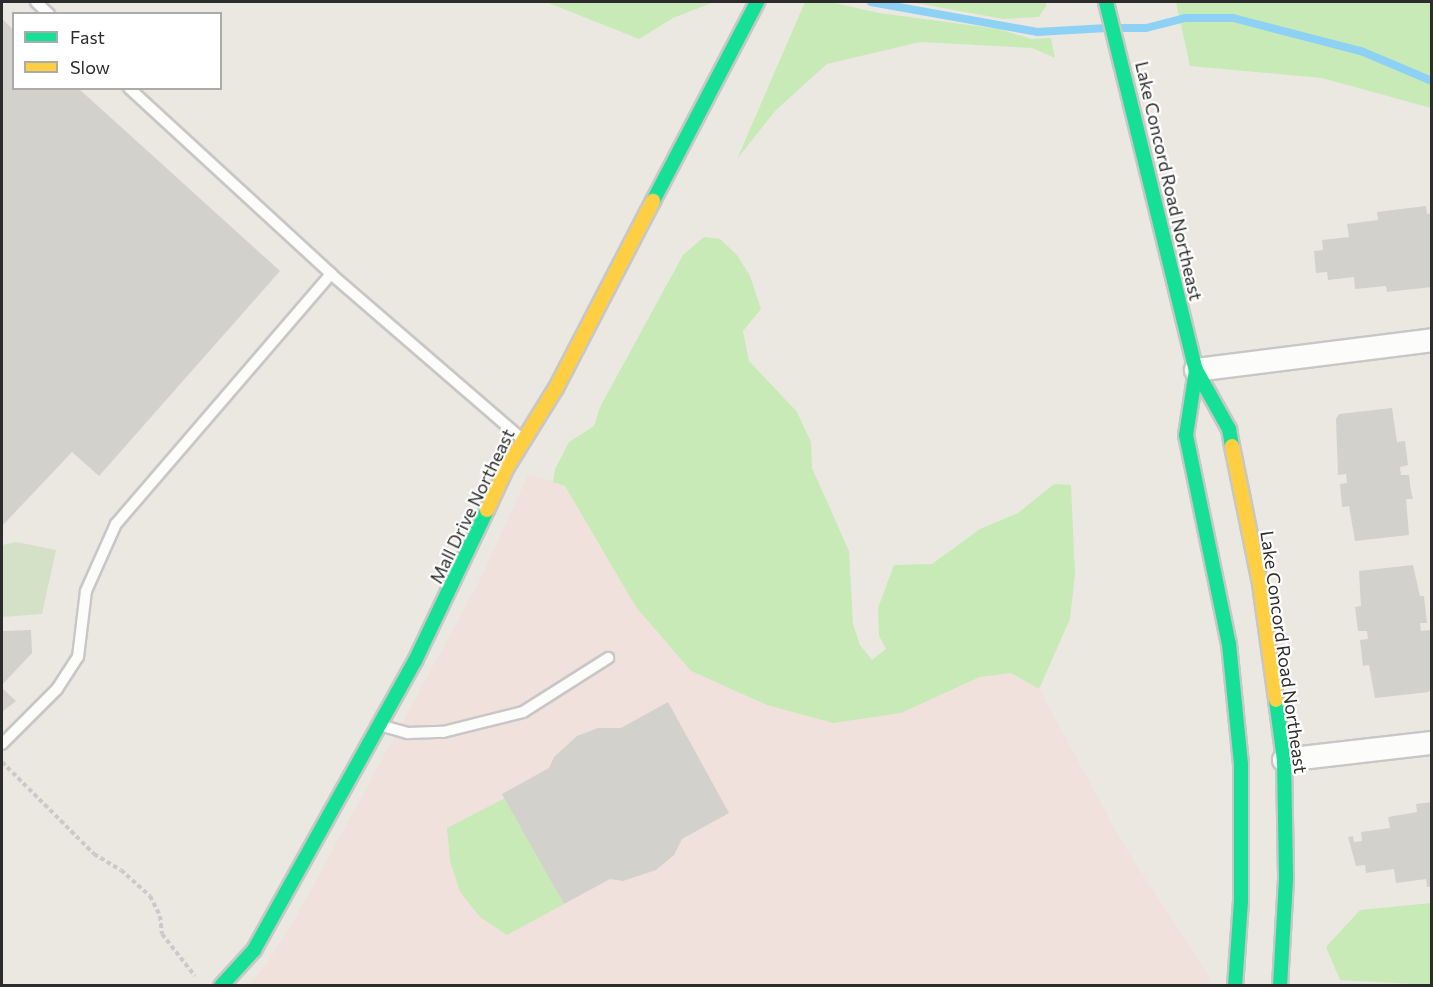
<!DOCTYPE html>
<style>
body{margin:0}
#map{position:relative;width:1433px;height:987px;overflow:hidden;background:#ebe8e1;font-family:Commissioner,sans-serif}
div>[style]{position:absolute}
[style*='--x']{left:calc(var(--x)*1px);top:calc(var(--y)*1px);width:calc(var(--w)*1px);rotate:calc(var(--a)*1deg)}
.medical>*{inset:0;background:#f1e1dd}
.green>*{inset:0;background:#c8eab7}
.cemetery>*{inset:0;background:#d5e1c7}
.stream>*{height:8px;margin:-4px;padding:0 4px;transform-origin:4px;border-radius:4px;background:#8dd2f4}
.building>*{inset:0;background:#d3d1cc}
.path>*{height:4px;margin-top:-2px;transform-origin:0;background:repeating-linear-gradient(90deg,#cacac9 0 4.5px,transparent 0 7.5px)}
.roads{filter:drop-shadow(2px 0 #c8c7c7) drop-shadow(-2px 0 #c8c7c7) drop-shadow(0 2px #c8c7c7) drop-shadow(0 -2px #c8c7c7)}
.lane>*{height:10px;margin:-5px;padding:0 5px;transform-origin:5px;border-radius:5px;background:#fcfcfa}
.street>*{height:22px;margin:-11px;padding:0 11px;transform-origin:11px;border-radius:11px;background:#fcfcfa}
.fast>*{height:14px;margin:-7px;padding:0 7px;transform-origin:7px;border-radius:7px;background:#16e098}
.slow>*{height:14px;margin:-7px;padding:0 7px;transform-origin:7px;border-radius:7px;background:#ffcf43}
span{translate:-50% -50%;white-space:nowrap;text-align:center;line-height:1.15;-webkit-text-stroke:4.5px #fff;paint-order:stroke}
.street-label{font-size:18px;color:#2c2c2c}
.frame{position:absolute;inset:0;border:3px solid #2c2c2c;pointer-events:none}
.legend{position:absolute;left:12px;top:12px;width:210px;height:78px;box-sizing:border-box;background:#fff;border:2px solid #ababab;margin:0;padding:8px 10px;list-style:none;font-size:18px;color:#2c2c2c}
.legend li{display:flex;align-items:center;gap:12px;height:30px}
.legend b{width:30px;border:2px solid #ababab}
</style>
<div id="map">
<div class="medical">
<i style="clip-path:polygon(528px 475px,565px 485px,636px 607px,691px 671px,767px 705px,833px 723px,901px 713px,980px 677px,1011px 673px,1039px 689px,1125px 847px,1209px 976px,1208px 986px,248px 986px,268px 962px,297px 915px,480px 580px)"></i>
</div>
<div class="green">
<i style="clip-path:polygon(546px 2px,714px 2px,673px 18px,639px 39px)"></i>
<i style="clip-path:polygon(805px 2px,830px 2px,879px 13px,999px 29px,1031px 39px,1051px 38px,1055px 58px,1032px 48px,920px 42px,827px 64px,776px 110px,737px 159px)"></i>
<i style="clip-path:polygon(910px 2px,1046px 2px,1046px 6px,1039px 17px,1004px 19px)"></i>
<i style="clip-path:polygon(1176px 2px,1431px 2px,1431px 108px,1322px 78px,1190px 66px)"></i>
<i style="clip-path:polygon(704px 237px,720px 239px,737px 255px,750px 276px,761px 309px,743px 331px,749px 361px,797px 412px,811px 442px,812px 468px,849px 551px,853px 624px,860px 645px,872px 660px,886px 649px,879px 636px,878px 608px,894px 565px,932px 564px,980px 529px,1018px 513px,1054px 484px,1071px 485px,1075px 574px,1070px 619px,1039px 689px,1011px 673px,980px 677px,901px 713px,833px 723px,767px 705px,691px 671px,636px 607px,565px 486px,553px 482px,555px 469px,569px 442px,594px 426px,600px 407px,683px 255px)"></i>
<i style="clip-path:polygon(505px 798px,564px 904px,507px 935px,480px 917px,460px 892px,450px 861px,447px 828px)"></i>
<i style="clip-path:polygon(1431px 903px,1431px 985px,1340px 980px,1326px 947px,1360px 910px)"></i>
</div>
<div class="cemetery">
<i style="clip-path:polygon(17px 542px,56px 550px,42px 614px,2px 617px,2px 545px)"></i>
</div>
<div class="stream">
<i style="--x:871;--y:2;--w:169;--a:10.2"></i>
<i style="--x:1037;--y:32;--w:70;--a:-3.3"></i>
<i style="--x:1119;--y:28;--w:27;--a:0"></i>
<i style="--x:1146;--y:28;--w:40;--a:-14.4"></i>
<i style="--x:1185;--y:18;--w:48;--a:0"></i>
<i style="--x:1233;--y:18;--w:132;--a:14.5"></i>
<i style="--x:1361;--y:51;--w:77;--a:22.9"></i>
</div>
<div class="building">
<i style="clip-path:polygon(2px 19px,14px 30px,14px 88px,78px 88px,280px 271px,99px 476px,72px 452px,2px 526px)"></i>
<i style="clip-path:polygon(1426px 206px,1427px 214px,1432px 213px,1432px 287px,1387px 292px,1386px 286px,1355px 289px,1354px 277px,1328px 280px,1327px 272px,1316px 273px,1314px 251px,1323px 250px,1322px 240px,1349px 237px,1347px 224px,1378px 220px,1377px 212px)"></i>
<i style="clip-path:polygon(1392px 408px,1397px 442px,1405px 441px,1408px 465px,1400px 467px,1401px 475px,1409px 475px,1411px 491px,1413px 499px,1406px 499px,1409px 535px,1355px 541px,1349px 506px,1342px 507px,1340px 484px,1347px 483px,1346px 474px,1338px 475px,1336px 419px,1339px 414px)"></i>
<i style="clip-path:polygon(1413px 565px,1420px 596px,1424px 596px,1427px 623px,1420px 623px,1421px 631px,1430px 630px,1431px 686px,1429px 692px,1375px 698px,1369px 665px,1363px 666px,1360px 640px,1368px 639px,1367px 631px,1358px 631px,1355px 607px,1361px 606px,1359px 571px)"></i>
<i style="clip-path:polygon(31px 630px,32px 653px,2px 685px,2px 631px)"></i>
<i style="clip-path:polygon(2px 688px,16px 701px,2px 712px)"></i>
<i style="clip-path:polygon(668px 702px,729px 813px,682px 839px,674px 855px,656px 870px,623px 881px,610px 879px,564px 904px,502px 794px,549px 768px,554px 757px,577px 736px,598px 728px,621px 728px)"></i>
<i style="clip-path:polygon(1432px 802px,1432px 887px,1427px 887px,1426px 879px,1396px 883px,1394px 869px,1366px 873px,1365px 865px,1356px 866px,1348px 837px,1353px 836px,1354px 842px,1362px 841px,1361px 832px,1390px 828px,1388px 817px,1417px 812px,1416px 804px)"></i>
</div>
<div class="path">
<i style="--x:2;--y:762;--w:130;--a:45"></i>
<i style="--x:94;--y:854;--w:31;--a:31"></i>
<i style="--x:121;--y:870;--w:39;--a:42"></i>
<i style="--x:150;--y:896;--w:22;--a:63"></i>
<i style="--x:160;--y:916;--w:18;--a:84"></i>
<i style="--x:162;--y:934;--w:53;--a:51.8"></i>
</div>
<div class="roads">
<div class="lane">
<i style="--x:36;--y:2;--w:18;--a:43"></i>
<i style="--x:129;--y:88;--w:275;--a:42.6"></i>
<i style="--x:331;--y:274;--w:252;--a:40.8"></i>
<i style="--x:383;--y:726;--w:26;--a:16"></i>
<i style="--x:408;--y:733;--w:35;--a:-2"></i>
<i style="--x:443;--y:732;--w:82;--a:-14"></i>
<i style="--x:523;--y:712;--w:101;--a:-32.4"></i>
<i style="--x:2;--y:744;--w:78;--a:-45"></i>
<i style="--x:57;--y:689;--w:38;--a:-57"></i>
<i style="--x:78;--y:657;--w:66;--a:-83.1"></i>
<i style="--x:86;--y:591;--w:73;--a:-65.9"></i>
<i style="--x:116;--y:524;--w:330;--a:-49.3"></i>
</div>
<div class="street">
<i style="--x:1196;--y:370;--w:238;--a:-7.2"></i>
<i style="--x:1284;--y:760;--w:149;--a:-6.6"></i>
</div>
<div class="fast">
<i style="--x:1106;--y:2;--w:379;--a:76.3"></i>
<i style="--x:1196;--y:370;--w:68;--a:60.8"></i>
<i style="--x:1229;--y:429;--w:17;--a:80"></i>
<i style="--x:653;--y:201;--w:225;--a:-62.4"></i>
<i style="--x:1196;--y:370;--w:66;--a:98.7"></i>
<i style="--x:1186;--y:435;--w:213;--a:78.4"></i>
<i style="--x:1229;--y:644;--w:121;--a:84.3"></i>
<i style="--x:1241;--y:764;--w:137;--a:90"></i>
<i style="--x:1241;--y:901;--w:85;--a:94"></i>
<i style="--x:1276;--y:700;--w:61;--a:82.4"></i>
<i style="--x:1284;--y:760;--w:119;--a:89"></i>
<i style="--x:1286;--y:879;--w:107;--a:93.2"></i>
<i style="--x:221;--y:986;--w:49;--a:-47.5"></i>
<i style="--x:254;--y:950;--w:331;--a:-60.9"></i>
<i style="--x:415;--y:661;--w:167;--a:-64.5"></i>
</div>
<div class="slow">
<i style="--x:1232;--y:446;--w:141;--a:78.5"></i>
<i style="--x:1260;--y:584;--w:117;--a:82.1"></i>
<i style="--x:487;--y:510;--w:47;--a:-65.1"></i>
<i style="--x:507;--y:467;--w:93;--a:-58.2"></i>
<i style="--x:556;--y:388;--w:211;--a:-62.6"></i>
</div>
</div>
<div class="street-label">
<span style="left:1169px;top:181px;rotate:77deg">Lake Concord Road Northeast</span>
<span style="left:472px;top:506px;rotate:-64deg">Mall Drive Northeast</span>
<span style="left:1284px;top:652px;rotate:82deg">Lake Concord Road Northeast</span>
</div>
<div class="frame"></div>
<ul class="legend">
<li><b style="height:8px;background:#16e098"></b>Fast</li>
<li><b style="height:8px;background:#ffcf43"></b>Slow</li>
</ul>
</div>
